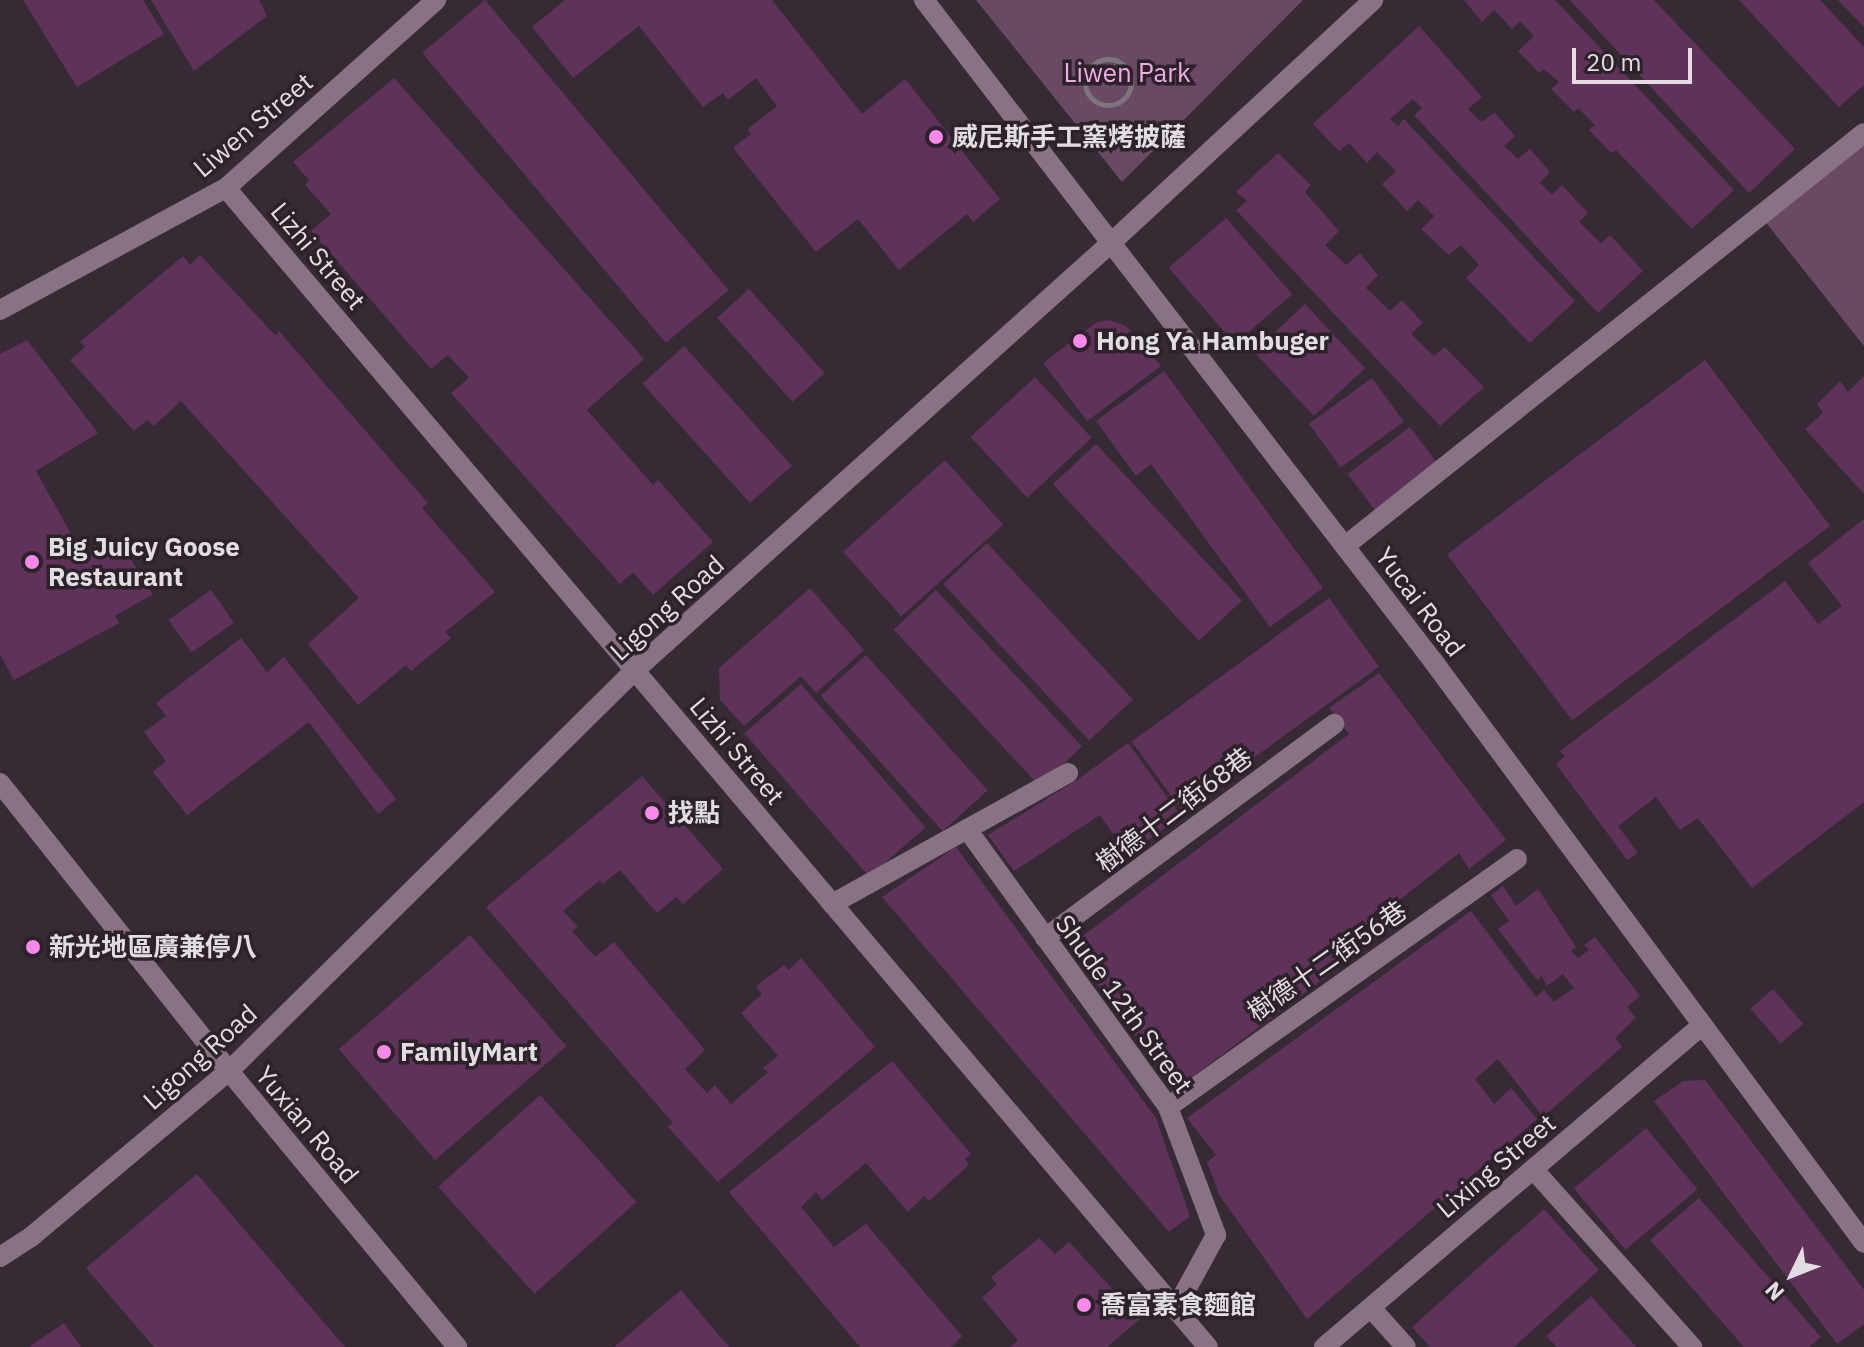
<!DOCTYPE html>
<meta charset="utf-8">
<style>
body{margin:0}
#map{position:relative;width:1864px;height:1347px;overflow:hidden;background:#362b34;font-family:"IBM Plex Sans","Noto Sans TC",sans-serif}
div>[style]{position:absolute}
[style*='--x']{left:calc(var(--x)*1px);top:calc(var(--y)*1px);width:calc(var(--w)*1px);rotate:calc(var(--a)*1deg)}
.green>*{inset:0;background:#694964}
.building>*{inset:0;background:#5f3259;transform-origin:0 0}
.path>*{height:5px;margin-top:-2.5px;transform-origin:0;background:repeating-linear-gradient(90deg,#7e757c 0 4px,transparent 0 8px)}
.path>.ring{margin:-2.5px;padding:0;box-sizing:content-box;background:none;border:5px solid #7e757c;border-radius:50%}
.minor>*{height:20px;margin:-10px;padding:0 10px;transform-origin:10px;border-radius:10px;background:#887284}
.dots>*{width:22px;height:22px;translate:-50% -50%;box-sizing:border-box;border:4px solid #2c222a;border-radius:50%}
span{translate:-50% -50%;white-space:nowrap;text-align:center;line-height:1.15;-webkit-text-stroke:7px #2c222a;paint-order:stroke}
.park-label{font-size:26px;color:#f3aae7}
.street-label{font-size:26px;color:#e3dce2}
.poi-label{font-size:26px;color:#e3dce2;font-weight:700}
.left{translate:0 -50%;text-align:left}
.north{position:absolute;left:1752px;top:1235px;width:80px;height:80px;-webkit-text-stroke:6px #2c222a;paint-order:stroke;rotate:227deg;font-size:22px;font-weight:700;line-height:32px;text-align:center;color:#e3dce2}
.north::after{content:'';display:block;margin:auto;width:28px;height:36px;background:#e3dce2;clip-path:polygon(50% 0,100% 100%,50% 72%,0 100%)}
.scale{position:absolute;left:1572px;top:48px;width:120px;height:36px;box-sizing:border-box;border:4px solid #e3dce2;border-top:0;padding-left:10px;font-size:24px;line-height:28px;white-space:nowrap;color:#e3dce2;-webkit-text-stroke:6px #2c222a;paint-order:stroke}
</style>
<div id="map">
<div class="green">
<i style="clip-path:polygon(976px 0,1303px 0,1122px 182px)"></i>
<i style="clip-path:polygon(1864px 141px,1864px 346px,1764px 220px)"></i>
</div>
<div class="building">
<i style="clip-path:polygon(23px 0,143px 0,164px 34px,77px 87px)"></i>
<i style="clip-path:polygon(151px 0,259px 0,267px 16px,194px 71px)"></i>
<i style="left:485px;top:0;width:379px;height:82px;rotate:50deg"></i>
<i style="clip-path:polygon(565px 0,772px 0,862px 114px,905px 79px,1000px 199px,973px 222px,967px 214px,899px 270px,858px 219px,816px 252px,733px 148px,751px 134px,748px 129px,777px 106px,756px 78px,728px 100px,723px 93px,703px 107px,639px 26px,573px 78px,532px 27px)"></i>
<i style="clip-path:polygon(1464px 0,1555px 0,1734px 190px,1692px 229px,1616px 150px,1611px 153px,1589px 130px,1595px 125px,1578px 108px,1574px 112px,1551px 89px,1559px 82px,1544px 69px,1539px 73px,1518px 51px,1534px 36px,1520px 21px,1512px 29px,1494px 10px,1482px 22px)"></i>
<i style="clip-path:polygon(1570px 0,1654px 0,1795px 149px,1749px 193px)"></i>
<i style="clip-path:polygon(1739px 0,1820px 0,1864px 47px,1864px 85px,1839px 107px)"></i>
<i style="clip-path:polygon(1838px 0,1864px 0,1864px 27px)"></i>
<i style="clip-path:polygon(1419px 26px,1482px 97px,1468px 109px,1481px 122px,1495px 113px,1515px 136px,1504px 146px,1518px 159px,1530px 149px,1550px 172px,1540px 183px,1552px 195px,1562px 185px,1588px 213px,1579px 222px,1601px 243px,1610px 235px,1643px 271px,1598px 313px,1414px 115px,1422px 108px,1413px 99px,1390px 119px,1398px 126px,1404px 119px,1575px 301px,1530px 343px,1466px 278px,1479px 265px,1461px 245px,1449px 255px,1421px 229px,1434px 216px,1418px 200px,1407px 211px,1382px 184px,1396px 171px,1377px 152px,1367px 163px,1349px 143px,1339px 151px,1313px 124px)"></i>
<i style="clip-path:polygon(394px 78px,644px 359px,587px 410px,653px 485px,658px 480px,713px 542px,653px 595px,633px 572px,620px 584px,451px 393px,469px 378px,448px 355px,431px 369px,311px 231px,331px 214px,305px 185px,309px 180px,293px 162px)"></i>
<i style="clip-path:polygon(1278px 153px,1311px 185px,1305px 192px,1339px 231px,1325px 245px,1346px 265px,1360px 253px,1378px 275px,1366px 288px,1390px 311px,1402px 300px,1423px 323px,1411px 334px,1434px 356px,1445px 347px,1484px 387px,1440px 426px,1236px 210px,1247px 201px,1236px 192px)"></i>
<i style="left:1226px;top:218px;width:101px;height:76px;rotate:49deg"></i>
<i style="clip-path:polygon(200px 255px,275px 335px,279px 331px,428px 503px,422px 508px,495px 592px,445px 632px,451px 638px,411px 671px,406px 665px,358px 705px,308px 644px,359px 598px,181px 401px,154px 426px,147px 420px,134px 431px,70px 360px,85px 347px,80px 342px,183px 256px,190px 265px)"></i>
<i style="left:749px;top:289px;width:113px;height:43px;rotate:48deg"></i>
<i style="left:1305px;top:304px;width:88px;height:70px;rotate:47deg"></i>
<i style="clip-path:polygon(1109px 320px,1126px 326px,1161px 366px,1087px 421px,1043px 363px,1097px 322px)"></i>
<i style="clip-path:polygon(27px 340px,98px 433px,36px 471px,85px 559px,119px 541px,153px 594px,115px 616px,119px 623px,14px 680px,0 654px,0 354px)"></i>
<i style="left:684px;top:346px;width:161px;height:56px;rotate:48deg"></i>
<i style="left:1705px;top:360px;width:208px;height:323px;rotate:53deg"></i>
<i style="clip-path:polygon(1164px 371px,1323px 588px,1270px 627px,1151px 464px,1136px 476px,1096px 421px)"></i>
<i style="clip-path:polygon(1864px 376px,1864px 494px,1805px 429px,1823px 413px,1817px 404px,1840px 381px,1848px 392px)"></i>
<i style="left:1035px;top:377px;width:83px;height:88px;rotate:47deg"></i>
<i style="left:1372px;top:378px;width:54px;height:78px;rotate:54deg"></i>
<i style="left:1410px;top:427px;width:48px;height:78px;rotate:53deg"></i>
<i style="left:1096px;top:444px;width:214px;height:59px;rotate:47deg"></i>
<i style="left:945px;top:460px;width:87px;height:137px;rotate:48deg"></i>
<i style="clip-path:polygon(1864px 519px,1864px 802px,1752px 888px,1698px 818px,1680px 830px,1656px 797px,1618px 826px,1638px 853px,1627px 860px,1556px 764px,1565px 756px,1560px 751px,1785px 581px,1818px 624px,1842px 606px,1808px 563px)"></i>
<i style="left:987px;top:543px;width:214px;height:60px;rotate:47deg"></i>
<i style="clip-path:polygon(810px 588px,864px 650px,816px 693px,801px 676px,744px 726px,720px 700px,719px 668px)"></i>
<i style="left:211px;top:590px;width:40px;height:52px;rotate:55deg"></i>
<i style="left:936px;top:590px;width:214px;height:58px;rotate:47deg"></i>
<i style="left:1329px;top:598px;width:85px;height:244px;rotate:54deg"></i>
<i style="clip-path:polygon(241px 638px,267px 672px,284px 657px,396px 799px,378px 814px,309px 722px,187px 815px,153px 772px,166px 761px,144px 732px,166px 716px,156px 703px)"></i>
<i style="left:866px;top:655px;width:182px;height:61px;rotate:48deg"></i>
<i style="clip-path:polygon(1379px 673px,1506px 840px,1469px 869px,1459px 853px,1393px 905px,1403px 919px,1175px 1090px,1074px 951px,1079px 939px,1349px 734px,1329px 708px)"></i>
<i style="left:801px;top:684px;width:190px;height:75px;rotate:49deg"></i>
<i style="clip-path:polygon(1128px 743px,1181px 816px,1128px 855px,1100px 815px,1014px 871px,988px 835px,1077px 780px)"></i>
<i style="clip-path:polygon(642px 776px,723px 869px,683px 904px,676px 897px,657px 913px,620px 870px,603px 884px,600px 880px,563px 911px,578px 927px,572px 931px,595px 957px,614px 942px,705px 1050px,685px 1069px,707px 1093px,715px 1085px,731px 1104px,768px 1072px,763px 1068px,778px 1056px,741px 1013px,762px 994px,756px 986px,784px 965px,789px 970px,801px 958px,875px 1047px,718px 1182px,668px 1127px,673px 1123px,486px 907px)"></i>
<i style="clip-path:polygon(956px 847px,1156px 1118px,1190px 1216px,1169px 1232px,882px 897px)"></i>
<i style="clip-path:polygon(1503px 886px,1516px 906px,1538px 889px,1576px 947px,1571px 951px,1578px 958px,1589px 950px,1584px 945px,1595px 937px,1640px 996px,1627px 1007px,1636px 1018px,1615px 1038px,1622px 1047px,1543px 1117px,1498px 1059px,1475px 1079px,1494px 1104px,1511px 1088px,1537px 1119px,1307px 1319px,1220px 1196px,1207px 1162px,1216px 1155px,1187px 1118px,1471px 911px,1536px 997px,1544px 990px,1554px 1002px,1574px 988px,1563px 974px,1547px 986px,1542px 976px,1537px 980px,1498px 929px,1509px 921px,1491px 895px)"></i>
<i style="left:470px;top:935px;width:147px;height:174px;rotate:49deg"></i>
<i style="left:1773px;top:989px;width:46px;height:30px;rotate:49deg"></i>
<i style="clip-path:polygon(892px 1061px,971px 1154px,965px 1159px,969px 1165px,929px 1201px,924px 1196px,908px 1212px,866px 1163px,822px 1200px,816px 1192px,801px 1207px,834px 1247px,866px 1224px,962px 1336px,951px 1347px,860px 1347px,729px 1192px)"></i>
<i style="clip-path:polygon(1705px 1080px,1864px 1290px,1864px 1324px,1837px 1344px,1654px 1101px,1683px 1081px)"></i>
<i style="left:540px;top:1095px;width:144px;height:137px;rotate:48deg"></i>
<i style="left:1646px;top:1128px;width:80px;height:94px;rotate:50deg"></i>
<i style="clip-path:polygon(197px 1174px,296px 1290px,345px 1347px,154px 1347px,86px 1268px)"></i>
<i style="clip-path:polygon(1699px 1198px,1821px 1337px,1809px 1347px,1744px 1347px,1650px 1240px)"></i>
<i style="clip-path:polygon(1544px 1209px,1599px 1270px,1514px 1347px,1430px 1347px,1412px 1327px)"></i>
<i style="clip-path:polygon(1039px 1238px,1055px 1254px,1069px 1242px,1140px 1319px,1107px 1347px,1010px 1347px,1018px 1340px,982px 1298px,997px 1284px,991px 1277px)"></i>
<i style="clip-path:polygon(681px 1290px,729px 1347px,614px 1347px)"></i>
<i style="clip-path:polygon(1591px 1296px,1631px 1341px,1636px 1347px,1557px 1347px,1546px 1336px)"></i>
<i style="clip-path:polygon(64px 1323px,81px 1347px,29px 1347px)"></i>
</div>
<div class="path">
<i class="ring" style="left:1085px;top:59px;width:41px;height:41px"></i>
</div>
<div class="minor">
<i style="--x:924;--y:0;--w:834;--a:52.4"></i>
<i style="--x:1433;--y:661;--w:724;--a:53.48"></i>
<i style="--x:226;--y:188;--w:1519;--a:49.73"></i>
<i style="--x:0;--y:310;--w:257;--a:-28.4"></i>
<i style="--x:226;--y:188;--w:282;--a:-41.8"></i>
<i style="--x:1345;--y:546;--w:663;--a:-38.51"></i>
<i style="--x:0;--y:783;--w:368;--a:51.5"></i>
<i style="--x:229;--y:1071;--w:358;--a:50.4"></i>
<i style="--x:967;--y:829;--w:343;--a:54.1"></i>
<i style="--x:1168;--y:1107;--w:137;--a:69.4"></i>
<i style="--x:1216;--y:1235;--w:83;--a:118.7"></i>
<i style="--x:832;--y:904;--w:270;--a:-29"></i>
<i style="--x:1045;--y:938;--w:360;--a:-36.5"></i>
<i style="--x:1168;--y:1107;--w:428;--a:-35.4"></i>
<i style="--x:1533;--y:1169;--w:239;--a:48.2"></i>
<i style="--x:0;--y:1257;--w:37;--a:-33"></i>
<i style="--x:31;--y:1237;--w:258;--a:-40"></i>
<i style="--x:229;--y:1071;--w:569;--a:-44.64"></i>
<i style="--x:634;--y:671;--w:642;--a:-41.91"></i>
<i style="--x:1112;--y:242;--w:356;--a:-42.8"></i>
<i style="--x:1371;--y:1308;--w:52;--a:48.1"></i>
<i style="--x:1324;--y:1347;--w:497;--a:-40.4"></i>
</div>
<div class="dots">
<i style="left:936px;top:137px;background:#f888e9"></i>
<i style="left:1080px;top:341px;background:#f888e9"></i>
<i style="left:32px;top:562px;background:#f888e9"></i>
<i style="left:652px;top:813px;background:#f888e9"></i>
<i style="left:33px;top:947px;background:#f888e9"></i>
<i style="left:384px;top:1052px;background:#f888e9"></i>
<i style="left:1084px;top:1305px;background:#f888e9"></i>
</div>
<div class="park-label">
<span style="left:1127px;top:73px">Liwen Park</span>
</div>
<div class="street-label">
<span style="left:253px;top:125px;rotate:-40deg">Liwen Street</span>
<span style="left:318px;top:256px;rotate:50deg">Lizhi Street</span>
<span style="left:1420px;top:602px;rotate:53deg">Yucai Road</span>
<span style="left:667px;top:608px;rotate:-42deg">Ligong Road</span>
<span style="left:737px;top:751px;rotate:50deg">Lizhi Street</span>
<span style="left:1174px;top:810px;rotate:-37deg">樹德十二街68巷</span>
<span style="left:1327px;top:961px;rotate:-35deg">樹德十二街56巷</span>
<span style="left:1124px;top:1004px;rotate:54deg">Shude 12th Street</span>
<span style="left:200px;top:1057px;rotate:-42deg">Ligong Road</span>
<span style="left:307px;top:1125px;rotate:50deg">Yuxian Road</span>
<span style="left:1496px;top:1166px;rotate:-40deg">Lixing Street</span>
</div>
<div class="poi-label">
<span class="left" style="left:952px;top:137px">威尼斯手工窯烤披薩</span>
<span class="left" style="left:1096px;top:341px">Hong Ya Hambuger</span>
<span class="left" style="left:48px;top:562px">Big Juicy Goose<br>Restaurant</span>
<span class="left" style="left:668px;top:813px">找點</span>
<span class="left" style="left:49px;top:947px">新光地區廣兼停八</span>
<span class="left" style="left:400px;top:1052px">FamilyMart</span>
<span class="left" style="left:1100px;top:1305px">喬富素食麵館</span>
</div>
<div class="north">N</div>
<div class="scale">20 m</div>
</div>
